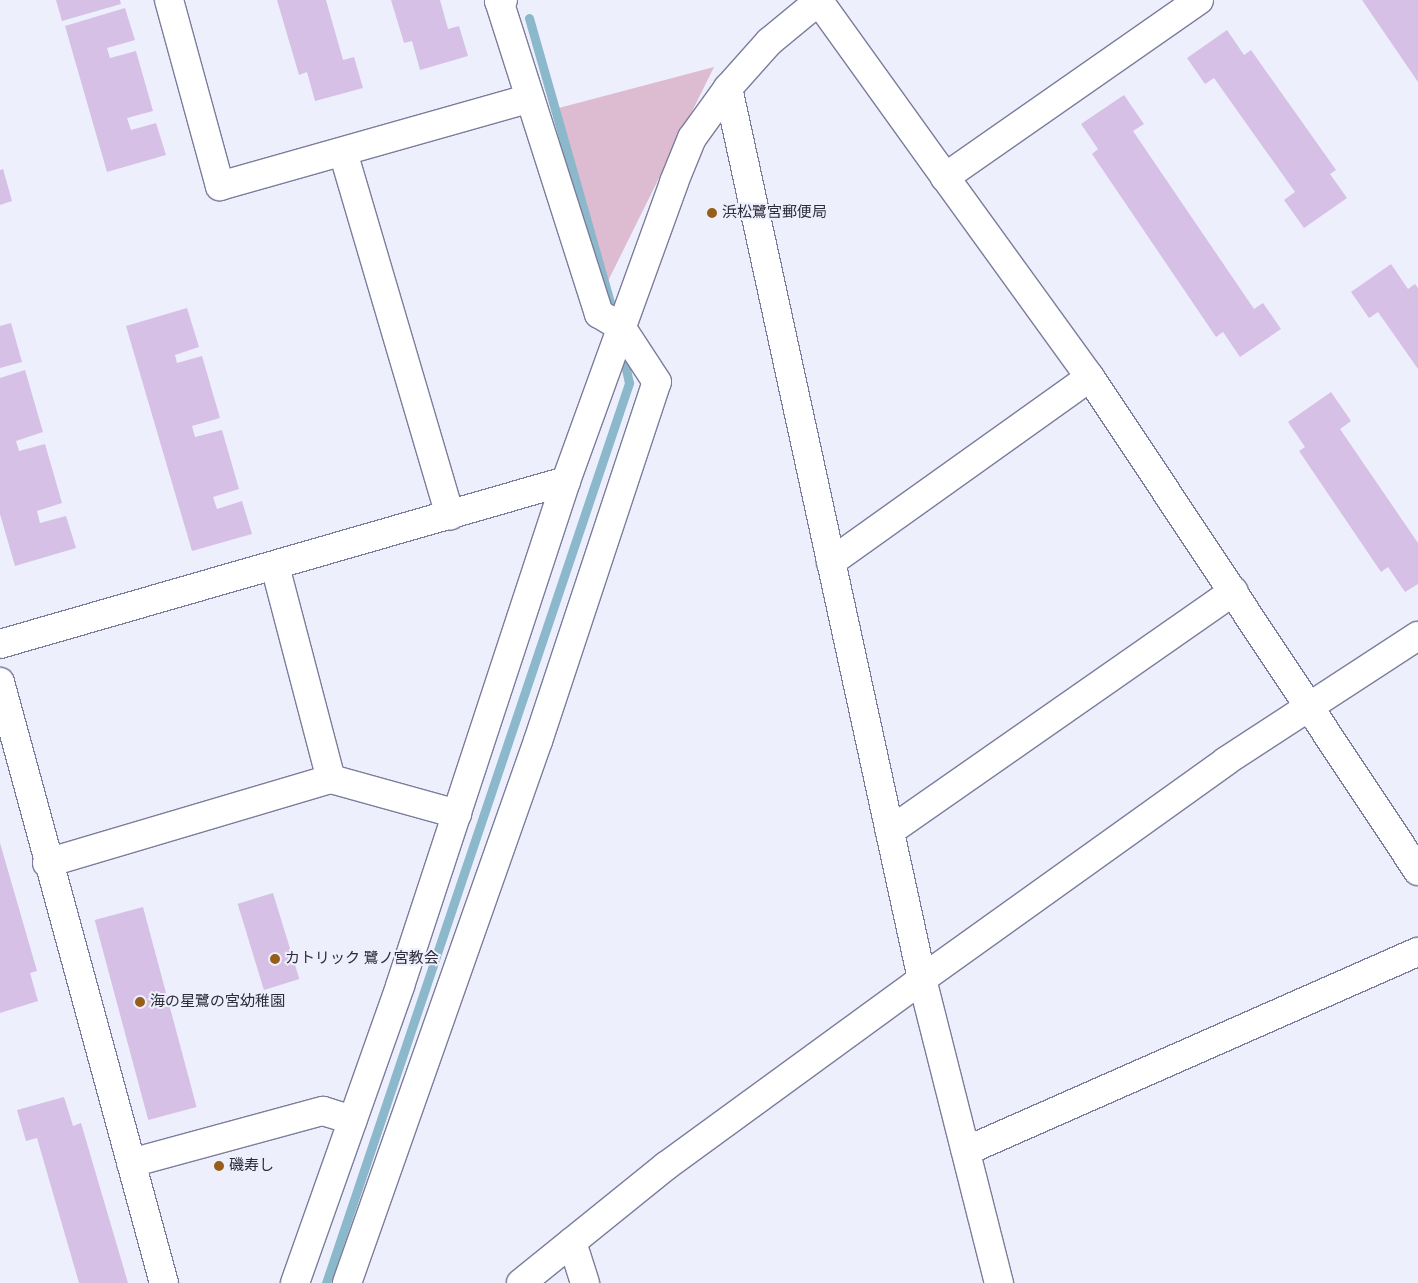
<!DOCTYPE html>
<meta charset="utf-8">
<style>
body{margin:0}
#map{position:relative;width:1418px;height:1283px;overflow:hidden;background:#eeeffd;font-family:"Nunito Sans","Noto Sans JP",sans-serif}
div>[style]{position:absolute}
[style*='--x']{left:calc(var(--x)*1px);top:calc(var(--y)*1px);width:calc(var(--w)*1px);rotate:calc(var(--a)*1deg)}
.green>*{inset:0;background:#ddbbd0}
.stream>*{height:9px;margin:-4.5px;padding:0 4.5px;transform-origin:4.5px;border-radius:4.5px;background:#8bb8cb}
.building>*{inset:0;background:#d6c0e5;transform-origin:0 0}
.roads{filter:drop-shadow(1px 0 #7b7d9c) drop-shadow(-1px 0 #7b7d9c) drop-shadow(0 1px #7b7d9c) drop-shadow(0 -1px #7b7d9c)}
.minor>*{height:28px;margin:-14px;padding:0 14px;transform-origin:14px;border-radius:14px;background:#fff}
.dots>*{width:14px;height:14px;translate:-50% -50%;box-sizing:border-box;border:2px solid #eeeffd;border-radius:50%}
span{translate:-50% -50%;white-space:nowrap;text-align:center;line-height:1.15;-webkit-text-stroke:4px #eeeffd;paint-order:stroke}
.poi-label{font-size:15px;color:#2d2d3a}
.left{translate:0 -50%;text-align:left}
</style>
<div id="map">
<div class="green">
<i style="clip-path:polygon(714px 67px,607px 283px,555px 109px)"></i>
</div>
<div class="stream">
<i style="--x:529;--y:18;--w:311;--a:74.1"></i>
<i style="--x:326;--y:1283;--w:950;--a:-71.39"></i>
<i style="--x:629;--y:383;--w:35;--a:-102"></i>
</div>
<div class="building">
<i style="clip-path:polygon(56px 0,120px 0,121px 4px,62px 21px)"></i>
<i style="clip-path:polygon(277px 0,326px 0,343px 60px,354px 57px,363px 88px,315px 101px,307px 72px,299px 75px)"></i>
<i style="clip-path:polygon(391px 0,440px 0,448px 29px,459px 26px,468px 56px,420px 70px,412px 41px,404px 43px)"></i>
<i style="clip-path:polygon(1362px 0,1418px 0,1418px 82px)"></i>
<i style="clip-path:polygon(125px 8px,135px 40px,107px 48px,110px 58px,136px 51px,153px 111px,127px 118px,131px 130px,156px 123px,166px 155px,107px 172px,65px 26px)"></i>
<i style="clip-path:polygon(1227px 30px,1244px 55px,1251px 50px,1336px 170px,1330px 174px,1347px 198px,1304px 228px,1284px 200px,1295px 192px,1214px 78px,1205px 84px,1187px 58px)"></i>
<i style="clip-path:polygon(1124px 95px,1144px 124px,1133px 131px,1254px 309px,1263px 303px,1281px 329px,1240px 357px,1223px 332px,1216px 337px,1092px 154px,1098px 149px,1081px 124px)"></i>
<i style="clip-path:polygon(3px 169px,12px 201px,0 205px,0 170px)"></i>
<i style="clip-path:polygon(1391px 264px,1408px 289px,1415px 284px,1418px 288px,1418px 369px,1378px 312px,1369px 318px,1351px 292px)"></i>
<i style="clip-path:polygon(187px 308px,199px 347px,175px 355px,177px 363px,202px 356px,220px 418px,192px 426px,195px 437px,222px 430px,239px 489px,213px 497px,217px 509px,242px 501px,252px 534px,192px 551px,126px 326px)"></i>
<i style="clip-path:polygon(11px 323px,22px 362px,0 368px,0 326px)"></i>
<i style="clip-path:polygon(25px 370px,43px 432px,16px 441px,19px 451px,45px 444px,62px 503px,37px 511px,40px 523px,66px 516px,76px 548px,15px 566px,0 514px,0 378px)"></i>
<i style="clip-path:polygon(1331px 392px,1351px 421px,1340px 429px,1418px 543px,1418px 584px,1405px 592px,1388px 567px,1381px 572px,1299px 451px,1305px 447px,1288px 422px)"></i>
<i style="clip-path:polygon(0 843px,37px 971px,30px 973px,38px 1001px,0 1013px)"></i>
<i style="left:273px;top:893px;width:90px;height:37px;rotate:73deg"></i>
<i style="left:143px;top:907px;width:207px;height:50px;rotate:75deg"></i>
<i style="clip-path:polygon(64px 1097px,73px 1126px,81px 1123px,128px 1283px,79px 1283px,37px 1138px,26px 1141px,17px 1110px)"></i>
</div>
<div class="roads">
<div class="minor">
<i style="--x:169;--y:0;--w:193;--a:74.7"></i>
<i style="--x:220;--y:186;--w:322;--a:-15.8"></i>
<i style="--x:818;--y:0;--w:218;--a:54.3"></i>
<i style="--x:1199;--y:0;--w:310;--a:145.1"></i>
<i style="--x:945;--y:177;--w:247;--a:54.1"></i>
<i style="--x:1090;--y:377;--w:593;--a:56.42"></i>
<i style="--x:728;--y:88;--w:912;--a:77.72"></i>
<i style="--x:922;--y:979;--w:314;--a:75.8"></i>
<i style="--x:343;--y:152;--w:379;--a:73.6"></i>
<i style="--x:831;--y:562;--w:318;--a:-35.5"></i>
<i style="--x:275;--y:566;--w:220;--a:75.3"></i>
<i style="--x:0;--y:644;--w:589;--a:-16.07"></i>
<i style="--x:0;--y:682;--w:623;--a:74.74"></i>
<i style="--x:890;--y:831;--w:419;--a:-34.9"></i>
<i style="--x:47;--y:863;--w:296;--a:-16.5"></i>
<i style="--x:331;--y:779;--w:131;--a:15.5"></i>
<i style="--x:966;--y:1151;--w:494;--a:-23.8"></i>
<i style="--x:131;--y:1163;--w:199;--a:-15.2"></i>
<i style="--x:323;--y:1111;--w:31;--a:17"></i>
<i style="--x:572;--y:1242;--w:43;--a:72.4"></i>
<i style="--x:295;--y:1283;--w:315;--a:-70.5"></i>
<i style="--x:400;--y:986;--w:532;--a:-71.8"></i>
<i style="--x:566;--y:481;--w:318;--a:-70.1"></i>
<i style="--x:674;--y:182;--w:48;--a:-67.8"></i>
<i style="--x:692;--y:138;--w:62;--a:-54.2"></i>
<i style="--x:728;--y:88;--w:62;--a:-48.3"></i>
<i style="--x:769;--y:42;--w:66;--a:-39.5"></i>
<i style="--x:347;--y:1283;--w:575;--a:-70.59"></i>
<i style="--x:538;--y:741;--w:378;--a:-71.7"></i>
<i style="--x:657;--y:382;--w:66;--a:-123.2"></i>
<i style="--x:621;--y:327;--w:26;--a:-149"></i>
<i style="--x:599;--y:314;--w:329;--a:-107.7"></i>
<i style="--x:499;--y:1;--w:4;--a:-14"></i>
<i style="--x:521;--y:1283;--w:186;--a:-38.9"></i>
<i style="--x:666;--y:1166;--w:317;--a:-36.1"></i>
<i style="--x:922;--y:979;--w:374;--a:-35.6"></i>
<i style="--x:1226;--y:761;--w:229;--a:-33.1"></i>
</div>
</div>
<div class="dots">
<i style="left:712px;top:213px;background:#975e1a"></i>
<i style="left:275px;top:959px;background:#975e1a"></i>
<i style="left:140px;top:1002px;background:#975e1a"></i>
<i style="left:219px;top:1166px;background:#975e1a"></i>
</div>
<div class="poi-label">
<span class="left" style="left:722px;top:213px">浜松鷺宮郵便局</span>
<span class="left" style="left:285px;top:959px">カトリック 鷺ノ宮教会</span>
<span class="left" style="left:150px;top:1002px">海の星鷺の宮幼稚園</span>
<span class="left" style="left:229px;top:1166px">磯寿し</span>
</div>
</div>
